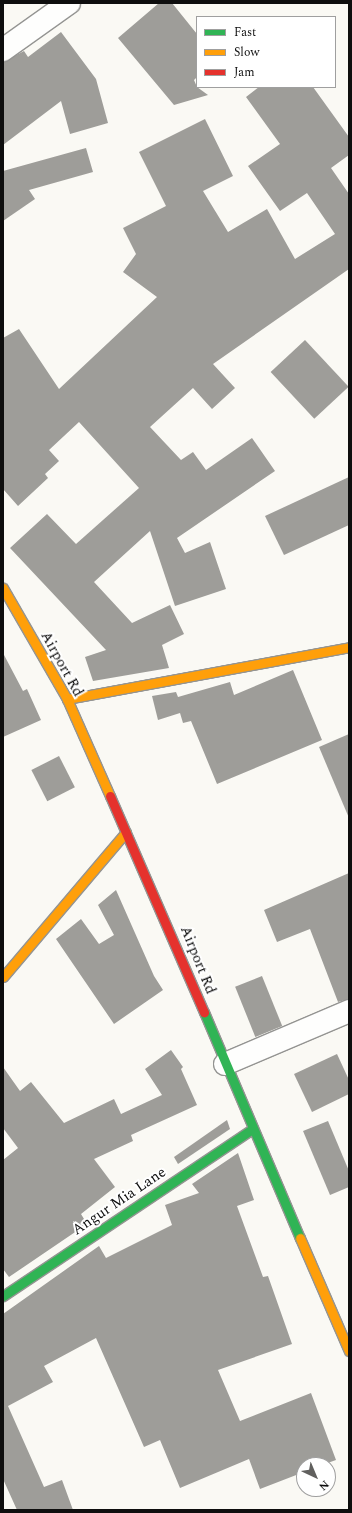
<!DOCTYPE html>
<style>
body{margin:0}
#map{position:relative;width:352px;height:1513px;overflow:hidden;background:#faf9f4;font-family:Spectral,serif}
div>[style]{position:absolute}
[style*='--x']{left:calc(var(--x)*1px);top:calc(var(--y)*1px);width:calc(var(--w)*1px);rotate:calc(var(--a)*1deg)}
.building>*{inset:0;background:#9e9d99;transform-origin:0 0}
.roads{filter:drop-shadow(1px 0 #949492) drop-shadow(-1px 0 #949492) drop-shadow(0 1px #949492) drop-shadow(0 -1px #949492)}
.street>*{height:22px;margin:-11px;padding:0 11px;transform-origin:11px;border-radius:11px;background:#fefefd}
.fast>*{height:9px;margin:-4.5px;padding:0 4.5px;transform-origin:4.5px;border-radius:4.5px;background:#30b455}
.slow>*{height:9px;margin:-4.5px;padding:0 4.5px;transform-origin:4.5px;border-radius:4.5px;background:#ff9f0a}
.jam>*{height:9px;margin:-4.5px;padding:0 4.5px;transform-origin:4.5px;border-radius:4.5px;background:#e5322d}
span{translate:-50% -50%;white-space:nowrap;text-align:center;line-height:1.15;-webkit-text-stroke:4px #fff;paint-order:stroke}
.street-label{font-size:15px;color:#0e0e0e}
.frame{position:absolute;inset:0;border:4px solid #0e0e0e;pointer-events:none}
.legend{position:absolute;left:196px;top:16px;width:140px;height:72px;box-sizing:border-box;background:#fff;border:1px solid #9f9f9f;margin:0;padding:5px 7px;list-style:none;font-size:12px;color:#0e0e0e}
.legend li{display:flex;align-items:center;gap:8px;height:20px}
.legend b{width:20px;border:1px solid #9f9f9f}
.north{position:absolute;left:296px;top:1457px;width:40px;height:40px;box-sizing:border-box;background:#fff;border:1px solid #9f9f9f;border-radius:50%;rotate:136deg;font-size:11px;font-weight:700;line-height:16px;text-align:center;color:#0e0e0e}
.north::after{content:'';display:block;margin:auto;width:14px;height:18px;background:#61605e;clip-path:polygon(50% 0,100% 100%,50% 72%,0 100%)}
</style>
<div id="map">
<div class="building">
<i style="clip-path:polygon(159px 3px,172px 3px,197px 34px,197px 77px,194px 80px,197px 87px,208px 95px,174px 105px,118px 38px)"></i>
<i style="clip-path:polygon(61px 32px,96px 79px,108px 123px,70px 134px,61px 101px,3px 145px,3px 62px,24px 51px,28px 57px)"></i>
<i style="clip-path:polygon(259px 87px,313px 87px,349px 137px,349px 155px,331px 168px,349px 194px,349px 269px,213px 364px,235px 388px,212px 409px,193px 388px,150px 427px,181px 460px,193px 452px,206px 470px,252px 438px,275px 471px,177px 538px,185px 553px,210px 542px,226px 589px,175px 606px,150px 531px,94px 582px,132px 623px,170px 605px,184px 634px,162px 645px,169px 668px,93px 681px,85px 657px,106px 650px,10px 548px,47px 514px,76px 544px,139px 488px,79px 422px,49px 450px,59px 461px,45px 474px,48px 478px,18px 506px,3px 489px,3px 338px,19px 329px,59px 389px,157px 297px,123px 272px,136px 254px,123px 228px,166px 206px,139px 152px,205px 119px,233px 176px,203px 191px,228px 232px,267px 209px,295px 259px,335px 234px,307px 193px,280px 211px,248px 166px,280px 144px,246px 97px)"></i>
<i style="clip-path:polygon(86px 148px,93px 172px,29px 190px,35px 199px,3px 221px,3px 171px)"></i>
<i style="left:305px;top:340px;width:64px;height:47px;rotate:47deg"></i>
<i style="clip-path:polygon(349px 477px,349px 525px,284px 555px,265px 516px)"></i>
<i style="clip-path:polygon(3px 653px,23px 691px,27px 689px,41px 720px,3px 737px)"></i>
<i style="clip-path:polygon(293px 670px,322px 740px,217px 784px,191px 721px,183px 723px,180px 713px,158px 720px,152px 696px,176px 692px,178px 697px,230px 682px,234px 695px)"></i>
<i style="clip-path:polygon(349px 734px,349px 818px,319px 747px)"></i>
<i style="left:59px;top:756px;width:35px;height:31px;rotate:63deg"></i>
<i style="clip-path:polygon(349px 873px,349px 999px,338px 1002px,310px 929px,277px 942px,264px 910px)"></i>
<i style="clip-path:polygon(116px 890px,154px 976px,163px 990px,114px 1024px,56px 939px,81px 919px,99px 944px,114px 935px,98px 905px)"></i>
<i style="left:262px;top:976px;width:54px;height:29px;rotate:68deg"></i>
<i style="clip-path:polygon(171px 1050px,183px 1067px,181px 1069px,197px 1105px,131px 1135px,133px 1141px,94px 1159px,115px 1187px,81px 1214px,87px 1224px,9px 1277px,3px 1269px,3px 1160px,18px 1148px,3px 1128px,3px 1067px,20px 1091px,31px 1082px,64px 1123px,114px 1099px,121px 1114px,162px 1095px,145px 1069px)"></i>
<i style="clip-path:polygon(337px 1054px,349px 1080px,349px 1094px,312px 1112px,294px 1074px)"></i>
<i style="clip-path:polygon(227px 1120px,230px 1129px,178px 1164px,174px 1157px)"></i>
<i style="clip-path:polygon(328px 1121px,349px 1171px,349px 1187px,330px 1195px,303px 1131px)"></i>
<i style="clip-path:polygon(238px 1153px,254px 1200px,237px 1206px,263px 1277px,268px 1276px,292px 1344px,218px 1370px,240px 1421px,311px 1393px,336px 1460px,322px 1465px,304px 1465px,304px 1472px,260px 1489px,249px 1459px,180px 1488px,160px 1440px,144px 1447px,96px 1338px,44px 1366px,53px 1382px,8px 1406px,44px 1487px,62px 1480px,73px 1510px,17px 1510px,3px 1479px,3px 1314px,99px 1246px,106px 1258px,172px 1225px,165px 1205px,199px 1193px,192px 1184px)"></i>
</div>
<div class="roads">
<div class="street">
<i style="--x:3;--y:50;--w:81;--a:-35.5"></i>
<i style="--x:225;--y:1064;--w:135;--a:-23.1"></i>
</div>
<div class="fast">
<i style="--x:204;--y:1012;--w:246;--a:67"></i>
<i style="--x:3;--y:1296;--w:300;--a:-33.8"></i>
</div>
<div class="slow">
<i style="--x:3;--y:588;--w:128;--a:60"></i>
<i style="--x:67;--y:699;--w:106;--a:66.1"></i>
<i style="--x:67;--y:699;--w:287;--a:-10.4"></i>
<i style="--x:3;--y:977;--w:190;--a:-49.7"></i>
<i style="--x:300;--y:1238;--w:123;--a:66.6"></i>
</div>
<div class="jam">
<i style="--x:110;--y:796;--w:236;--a:66.5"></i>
</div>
</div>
<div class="street-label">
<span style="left:62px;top:664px;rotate:61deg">Airport Rd</span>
<span style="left:198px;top:960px;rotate:68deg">Airport Rd</span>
<span style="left:119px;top:1201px;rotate:-34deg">Angur Mia Lane</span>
</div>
<div class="frame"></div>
<ul class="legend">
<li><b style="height:5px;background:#30b455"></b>Fast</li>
<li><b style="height:5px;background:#ff9f0a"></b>Slow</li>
<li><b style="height:5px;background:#e5322d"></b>Jam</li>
</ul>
<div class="north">N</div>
</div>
